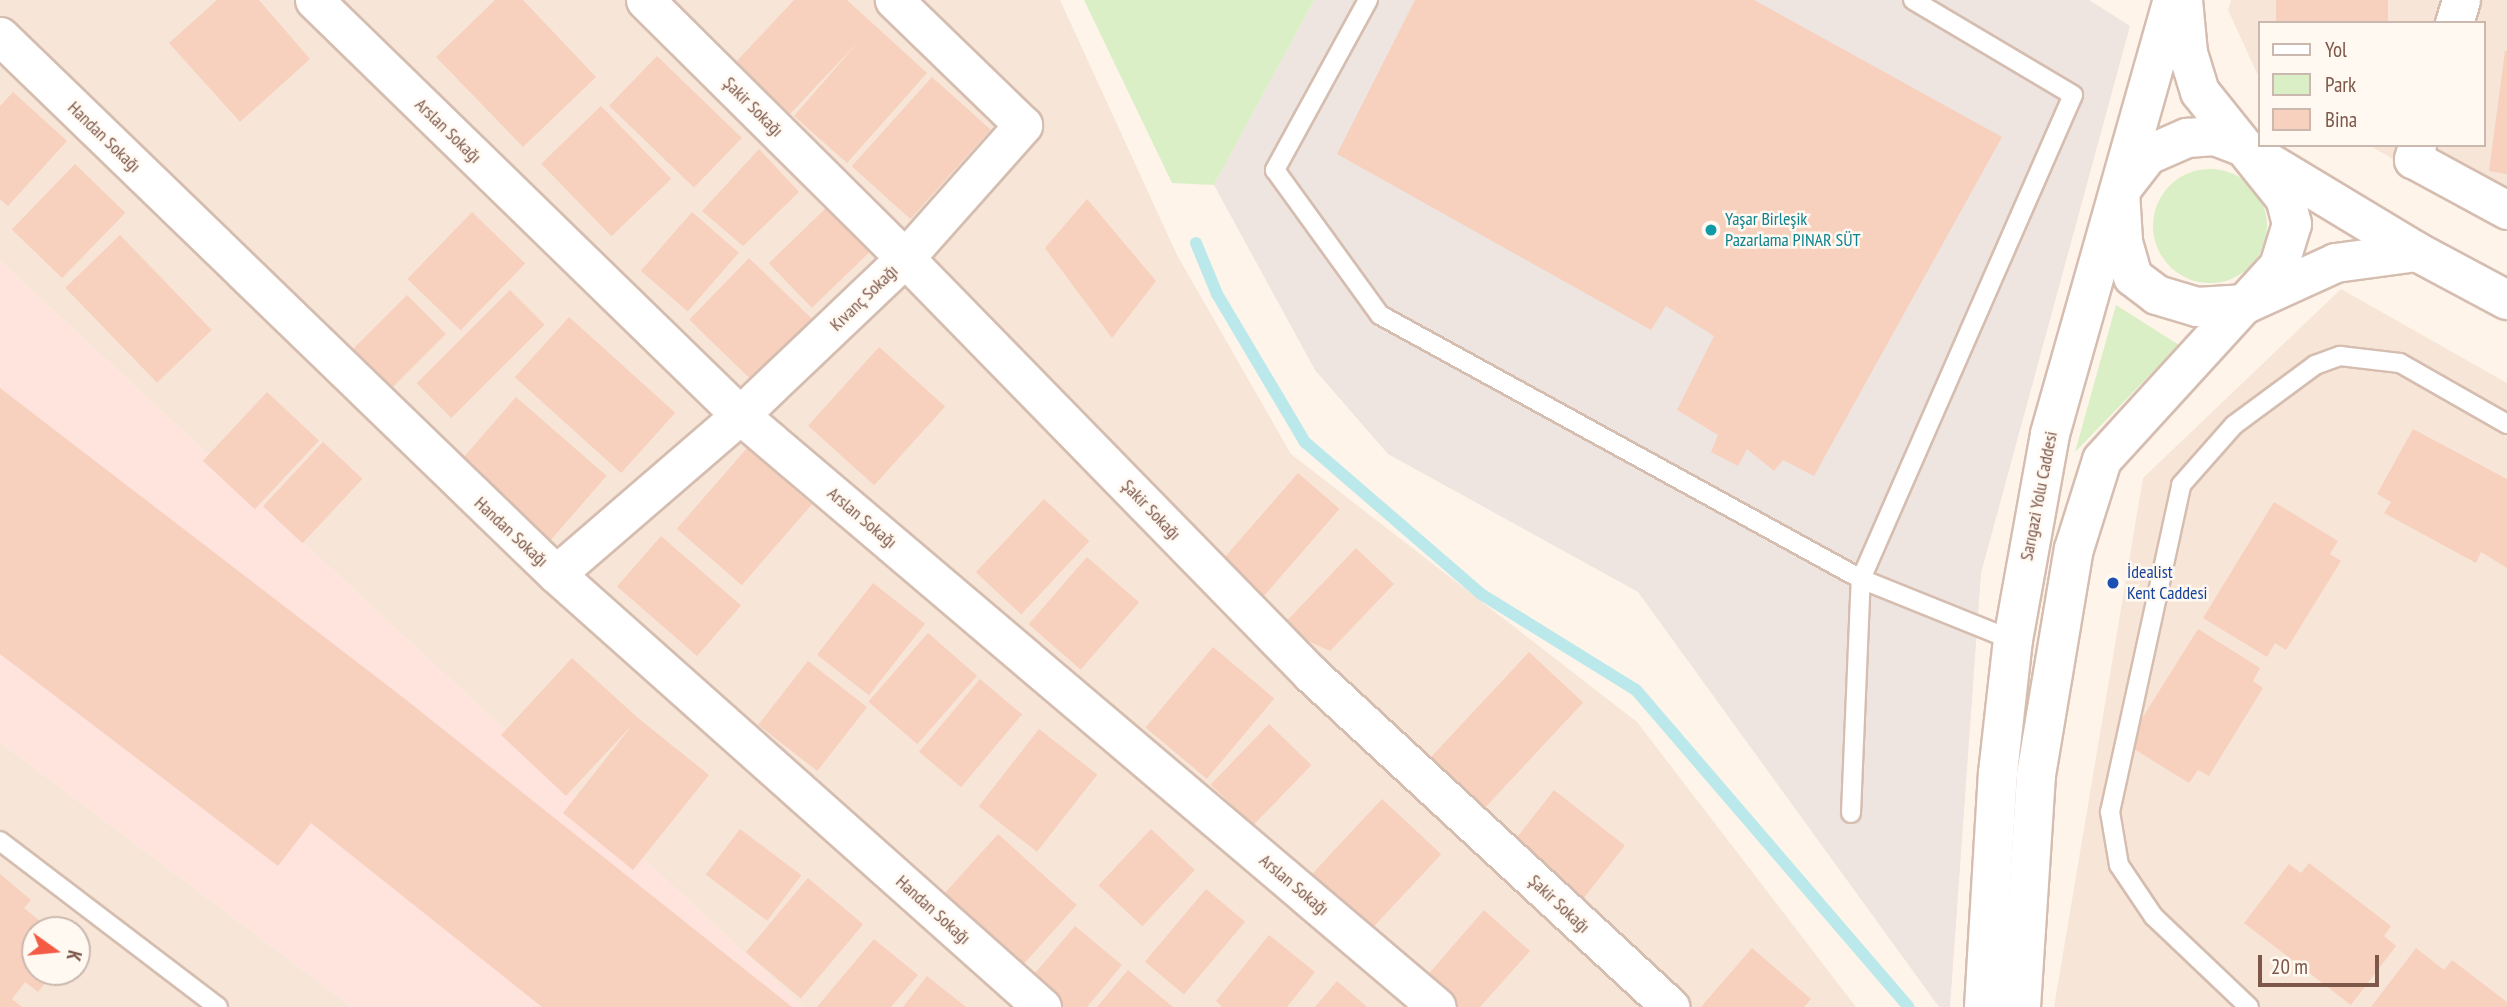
<!DOCTYPE html>
<meta charset="utf-8">
<style>
body{margin:0}
#map{position:relative;width:2507px;height:1007px;overflow:hidden;background:#fef4ea;font-family:"PT Sans Narrow",sans-serif}
div>[style]{position:absolute}
[style*='--x']{left:calc(var(--x)*1px);top:calc(var(--y)*1px);width:calc(var(--w)*1px);rotate:calc(var(--a)*1deg)}
.residential>*{inset:0;background:#f7e6d7}
.commercial>*{inset:0;background:#ffe4dd}
.industrial>*{inset:0;background:#eee5e0}
.green>*{inset:0;background:#daefc6}
.round{border-radius:50%}
.stream>*{height:12px;margin:-6px;padding:0 6px;transform-origin:6px;border-radius:6px;background:#bbe9eb}
.building>*{inset:0;background:#f7d0be;transform-origin:0 0}
.roads{filter:drop-shadow(2px 0 #d5bdb0) drop-shadow(-2px 0 #d5bdb0) drop-shadow(0 2px #d5bdb0) drop-shadow(0 -2px #d5bdb0)}
.service>*{height:18px;margin:-9px;padding:0 9px;transform-origin:9px;border-radius:9px;background:#fff}
.minor>*{height:37px;margin:-18.5px;padding:0 18.5px;transform-origin:18.5px;border-radius:18.5px;background:#fff}
.tertiary>*{height:38px;margin:-19px;padding:0 19px;transform-origin:19px;border-radius:19px;background:#fff}
.dots>*{width:19px;height:19px;translate:-50% -50%;box-sizing:border-box;border:4px solid #fff9f2;border-radius:50%}
span{translate:-50% -50%;white-space:nowrap;text-align:center;line-height:1.15;-webkit-text-stroke:5px #fff9f2;paint-order:stroke}
.street-label{font-size:18px;color:#7d5749}
.culture-label{font-size:18px;color:#0d838f}
.left{translate:0 -50%;text-align:left}
.transit-label{font-size:18px;color:#164399}
.legend{position:absolute;left:2258px;top:21px;width:228px;height:126px;box-sizing:border-box;background:#fff9f2;border:2px solid #cbb8ae;margin:0;padding:9px 12px;list-style:none;font-size:21px;color:#7d5749}
.legend li{display:flex;align-items:center;gap:14px;height:35px}
.legend b{width:35px;border:2px solid #cbb8ae}
.north{position:absolute;left:21px;top:916px;width:70px;height:70px;box-sizing:border-box;background:#fff9f2;border:2px solid #cbb8ae;border-radius:50%;rotate:105deg;font-size:19px;font-weight:700;line-height:28px;text-align:center;color:#7d5749}
.north::after{content:'';display:block;margin:auto;width:24px;height:32px;background:#f35b44;clip-path:polygon(50% 0,100% 100%,50% 72%,0 100%)}
.scale{position:absolute;left:2258px;top:955px;width:121px;height:32px;box-sizing:border-box;border:4px solid #7d5749;border-top:0;padding-left:9px;font-size:21px;line-height:24px;white-space:nowrap;color:#7d5749;-webkit-text-stroke:5px #fff9f2;paint-order:stroke}
</style>
<div id="map">
<div class="residential">
<i style="clip-path:polygon(0 0,1060px 0,1177px 255px,1291px 454px,1637px 722px,1856px 1007px,803px 1007px,0 261px)"></i>
<i style="clip-path:polygon(2231px 0,2507px 0,2507px 227px,2369px 145px,2484px 145px,2484px 23px,2260px 23px,2260px 80px,2228px 10px)"></i>
<i style="clip-path:polygon(2341px 289px,2507px 383px,2507px 1007px,2054px 1007px,2143px 478px)"></i>
<i style="clip-path:polygon(evenodd,0 742px,352px 1007px,0 1007px,0 742px,35px 930px,77px 930px,77px 972px,35px 972px,35px 930px)"></i>
</div>
<div class="commercial">
<i style="clip-path:polygon(0 261px,803px 1007px,352px 1007px,0 742px)"></i>
</div>
<div class="industrial">
<i style="clip-path:polygon(1314px 0,2089px 0,2130px 26px,1981px 573px,1950px 1007px,1939px 1007px,1638px 592px,1388px 454px,1315px 370px,1214px 185px)"></i>
</div>
<div class="green">
<i style="clip-path:polygon(1084px 0,1314px 0,1214px 185px,1172px 183px)"></i>
<i class="round" style="left:2153px;top:169px;width:114px;height:114px"></i>
<i style="clip-path:polygon(2116px 305px,2179px 345px,2075px 452px)"></i>
</div>
<div class="stream">
<i style="--x:1196;--y:243;--w:55;--a:67.6"></i>
<i style="--x:1217;--y:294;--w:172;--a:59.3"></i>
<i style="--x:1305;--y:442;--w:233;--a:40.8"></i>
<i style="--x:1481;--y:594;--w:182;--a:31.8"></i>
<i style="--x:1636;--y:690;--w:418;--a:49.3"></i>
</div>
<div class="building">
<i style="clip-path:polygon(217px 0,259px 0,310px 59px,240px 122px,169px 43px)"></i>
<i style="clip-path:polygon(495px 0,523px 0,596px 77px,523px 147px,436px 57px)"></i>
<i style="clip-path:polygon(794px 0,847px 0,927px 73px,847px 163px,794px 116px,859px 41px,790px 114px,735px 63px)"></i>
<i style="clip-path:polygon(1415px 0,1754px 0,2002px 137px,1814px 476px,1783px 460px,1774px 471px,1747px 449px,1738px 466px,1711px 452px,1718px 435px,1677px 410px,1714px 336px,1666px 306px,1651px 330px,1337px 154px)"></i>
<i style="left:2276px;top:0;width:112px;height:23px"></i>
<i style="clip-path:polygon(2505px 51px,2507px 51px,2507px 174px,2489px 171px)"></i>
<i style="left:657px;top:56px;width:118px;height:69px;rotate:44deg"></i>
<i style="left:932px;top:77px;width:79px;height:120px;rotate:42deg"></i>
<i style="clip-path:polygon(13px 92px,67px 141px,8px 206px,0 199px,0 106px)"></i>
<i style="left:601px;top:106px;width:101px;height:83px;rotate:46deg"></i>
<i style="clip-path:polygon(759px 149px,799px 192px,743px 246px,702px 211px)"></i>
<i style="left:75px;top:164px;width:70px;height:91px;rotate:44deg"></i>
<i style="clip-path:polygon(1087px 199px,1156px 281px,1112px 338px,1045px 248px)"></i>
<i style="left:827px;top:207px;width:62px;height:81px;rotate:46deg"></i>
<i style="left:472px;top:212px;width:74px;height:93px;rotate:44deg"></i>
<i style="left:692px;top:212px;width:62px;height:78px;rotate:41deg"></i>
<i style="left:120px;top:235px;width:132px;height:76px;rotate:46deg"></i>
<i style="left:749px;top:258px;width:90px;height:86px;rotate:44deg"></i>
<i style="left:510px;top:290px;width:49px;height:132px;rotate:45deg"></i>
<i style="left:407px;top:295px;width:55px;height:76px;rotate:45deg"></i>
<i style="left:569px;top:317px;width:143px;height:81px;rotate:42deg"></i>
<i style="left:879px;top:347px;width:89px;height:106px;rotate:42deg"></i>
<i style="clip-path:polygon(0 388px,405px 699px,792px 1007px,542px 1007px,311px 823px,278px 866px,0 654px)"></i>
<i style="left:267px;top:392px;width:71px;height:94px;rotate:43deg"></i>
<i style="left:516px;top:397px;width:120px;height:94px;rotate:41deg"></i>
<i style="clip-path:polygon(2413px 429px,2507px 479px,2507px 568px,2481px 552px,2476px 563px,2384px 513px,2391px 502px,2377px 494px)"></i>
<i style="left:323px;top:442px;width:54px;height:88px;rotate:43deg"></i>
<i style="left:747px;top:448px;width:86px;height:107px;rotate:41deg"></i>
<i style="left:1298px;top:473px;width:55px;height:117px;rotate:41deg"></i>
<i style="left:1044px;top:499px;width:62px;height:100px;rotate:43deg"></i>
<i style="clip-path:polygon(2274px 502px,2338px 541px,2330px 554px,2341px 561px,2286px 650px,2275px 643px,2267px 657px,2203px 618px)"></i>
<i style="left:661px;top:536px;width:106px;height:67px;rotate:41deg"></i>
<i style="clip-path:polygon(1356px 548px,1394px 584px,1330px 651px,1280px 628px)"></i>
<i style="left:1087px;top:557px;width:69px;height:89px;rotate:41deg"></i>
<i style="left:873px;top:583px;width:66px;height:91px;rotate:38deg"></i>
<i style="clip-path:polygon(2198px 629px,2260px 668px,2253px 681px,2263px 688px,2209px 776px,2198px 770px,2189px 783px,2126px 744px)"></i>
<i style="left:928px;top:633px;width:65px;height:91px;rotate:41deg"></i>
<i style="left:1213px;top:647px;width:80px;height:105px;rotate:40deg"></i>
<i style="left:1529px;top:652px;width:74px;height:150px;rotate:43deg"></i>
<i style="clip-path:polygon(572px 658px,638px 718px,709px 775px,633px 870px,563px 813px,633px 724px,566px 796px,501px 735px)"></i>
<i style="left:808px;top:661px;width:75px;height:81px;rotate:38deg"></i>
<i style="left:980px;top:679px;width:55px;height:95px;rotate:40deg"></i>
<i style="left:1269px;top:724px;width:59px;height:84px;rotate:44deg"></i>
<i style="left:1039px;top:729px;width:74px;height:98px;rotate:38deg"></i>
<i style="left:1554px;top:790px;width:90px;height:76px;rotate:38deg"></i>
<i style="left:1382px;top:799px;width:81px;height:104px;rotate:43deg"></i>
<i style="left:740px;top:829px;width:77px;height:57px;rotate:37deg"></i>
<i style="left:1151px;top:829px;width:60px;height:77px;rotate:43deg"></i>
<i style="left:998px;top:834px;width:106px;height:80px;rotate:42deg"></i>
<i style="clip-path:polygon(2309px 863px,2391px 926px,2384px 936px,2396px 946px,2351px 1005px,2244px 923px,2289px 864px,2301px 873px)"></i>
<i style="clip-path:polygon(0 874px,31px 900px,24px 908px,51px 930px,35px 930px,35px 972px,54px 972px,38px 992px,25px 982px,12px 999px,22px 1007px,0 1007px)"></i>
<i style="left:808px;top:878px;width:72px;height:97px;rotate:40deg"></i>
<i style="left:1206px;top:889px;width:51px;height:95px;rotate:40deg"></i>
<i style="clip-path:polygon(1484px 910px,1530px 951px,1480px 1007px,1459px 1007px,1425px 978px)"></i>
<i style="clip-path:polygon(1075px 926px,1122px 965px,1087px 1007px,1052px 1007px,1025px 985px)"></i>
<i style="clip-path:polygon(1269px 935px,1315px 972px,1287px 1007px,1222px 1007px,1216px 1001px)"></i>
<i style="clip-path:polygon(874px 939px,918px 975px,891px 1007px,817px 1007px)"></i>
<i style="clip-path:polygon(1752px 948px,1811px 999px,1804px 1007px,1701px 1007px)"></i>
<i style="clip-path:polygon(2416px 948px,2444px 970px,2452px 960px,2507px 1002px,2507px 1007px,2371px 1007px)"></i>
<i style="clip-path:polygon(1128px 970px,1173px 1007px,1097px 1007px)"></i>
<i style="clip-path:polygon(927px 976px,966px 1007px,903px 1007px)"></i>
<i style="clip-path:polygon(1337px 981px,1367px 1007px,1315px 1007px)"></i>
</div>
<div class="roads">
<div class="service">
<i style="--x:1368;--y:0;--w:194;--a:118.7"></i>
<i style="--x:1275;--y:170;--w:179;--a:54.1"></i>
<i style="--x:1380;--y:315;--w:549;--a:28.76"></i>
<i style="--x:1861;--y:579;--w:164;--a:21.9"></i>
<i style="--x:1851;--y:813;--w:234;--a:-87.6"></i>
<i style="--x:1861;--y:579;--w:528;--a:-66.35"></i>
<i style="--x:2073;--y:95;--w:186;--a:-149.3"></i>
<i style="--x:0;--y:841;--w:274;--a:37.3"></i>
<i style="--x:2249;--y:1007;--w:131;--a:-136.5"></i>
<i style="--x:2154;--y:917;--w:63;--a:-123.9"></i>
<i style="--x:2119;--y:865;--w:54;--a:-99.6"></i>
<i style="--x:2110;--y:812;--w:335;--a:-77.7"></i>
<i style="--x:2181;--y:485;--w:80;--a:-48.5"></i>
<i style="--x:2234;--y:425;--w:101;--a:-36.5"></i>
<i style="--x:2315;--y:365;--w:27;--a:-20"></i>
<i style="--x:2340;--y:356;--w:60;--a:6.7"></i>
<i style="--x:2400;--y:363;--w:123;--a:29.7"></i>
</div>
<div class="minor">
<i style="--x:314;--y:0;--w:595;--a:44.25"></i>
<i style="--x:740;--y:415;--w:914;--a:40.34"></i>
<i style="--x:645;--y:0;--w:366;--a:44.8"></i>
<i style="--x:905;--y:258;--w:581;--a:45.7"></i>
<i style="--x:1311;--y:674;--w:490;--a:42.8"></i>
<i style="--x:2454;--y:23;--w:24;--a:-73"></i>
<i style="--x:0;--y:36;--w:774;--a:44.06"></i>
<i style="--x:556;--y:574;--w:651;--a:41.7"></i>
<i style="--x:2417;--y:145;--w:15;--a:106"></i>
<i style="--x:2413;--y:159;--w:107;--a:28.5"></i>
<i style="--x:556;--y:574;--w:243;--a:-40.8"></i>
<i style="--x:740;--y:415;--w:228;--a:-43.6"></i>
<i style="--x:905;--y:258;--w:178;--a:-48.4"></i>
<i style="--x:1023;--y:125;--w:180;--a:-135.9"></i>
</div>
<div class="tertiary">
<i style="--x:2417;--y:252;--w:82;--a:172.3"></i>
<i style="--x:2336;--y:263;--w:99;--a:155.5"></i>
<i style="--x:2246;--y:304;--w:49;--a:176.5"></i>
<i style="--x:2197;--y:307;--w:42;--a:-163.3"></i>
<i style="--x:2157;--y:295;--w:30;--a:-143"></i>
<i style="--x:2133;--y:277;--w:37;--a:-106"></i>
<i style="--x:2123;--y:241;--w:50;--a:-93.4"></i>
<i style="--x:2120;--y:191;--w:46;--a:-52.1"></i>
<i style="--x:2148;--y:155;--w:43;--a:-23.6"></i>
<i style="--x:2187;--y:138;--w:28;--a:-4"></i>
<i style="--x:2215;--y:136;--w:30;--a:21"></i>
<i style="--x:2243;--y:147;--w:203;--a:31.1"></i>
<i style="--x:2417;--y:252;--w:102;--a:28.1"></i>
<i style="--x:1984;--y:1007;--w:234;--a:-86.6"></i>
<i style="--x:1998;--y:773;--w:134;--a:-83.6"></i>
<i style="--x:2013;--y:640;--w:209;--a:-79.8"></i>
<i style="--x:2050;--y:434;--w:451;--a:-74.2"></i>
<i style="--x:2021;--y:1007;--w:232;--a:-86.3"></i>
<i style="--x:2036;--y:775;--w:229;--a:-80.5"></i>
<i style="--x:2074;--y:549;--w:93;--a:-72.5"></i>
<i style="--x:2102;--y:460;--w:263;--a:-47.6"></i>
<i style="--x:2279;--y:266;--w:44;--a:-72.8"></i>
<i style="--x:2292;--y:224;--w:27;--a:-105"></i>
<i style="--x:2285;--y:198;--w:136;--a:-128.7"></i>
<i style="--x:2200;--y:92;--w:41;--a:-107.1"></i>
<i style="--x:2188;--y:53;--w:53;--a:-95.4"></i>
</div>
</div>
<div class="dots">
<i style="left:1711px;top:230px;background:#0f9aa8"></i>
<i style="left:2113px;top:583px;background:#1a4fb4"></i>
</div>
<div class="street-label">
<span style="left:753px;top:107px;rotate:45deg">Şakir Sokağı</span>
<span style="left:448px;top:131px;rotate:44deg">Arslan Sokağı</span>
<span style="left:104px;top:137px;rotate:44deg">Handan Sokağı</span>
<span style="left:864px;top:298px;rotate:-44deg">Kıvanç Sokağı</span>
<span style="left:2039px;top:496px;rotate:-79deg">Sarıgazi Yolu Caddesi</span>
<span style="left:1151px;top:510px;rotate:46deg">Şakir Sokağı</span>
<span style="left:862px;top:518px;rotate:40deg">Arslan Sokağı</span>
<span style="left:511px;top:532px;rotate:43deg">Handan Sokağı</span>
<span style="left:1294px;top:885px;rotate:40deg">Arslan Sokağı</span>
<span style="left:1559px;top:904px;rotate:43deg">Şakir Sokağı</span>
<span style="left:933px;top:910px;rotate:42deg">Handan Sokağı</span>
</div>
<div class="culture-label">
<span class="left" style="left:1725px;top:230px">Yaşar Birleşik<br>Pazarlama PINAR SÜT</span>
</div>
<div class="transit-label">
<span class="left" style="left:2127px;top:583px">İdealist<br>Kent Caddesi</span>
</div>
<ul class="legend">
<li><b style="height:9px;background:#fff"></b>Yol</li>
<li><b style="height:19px;background:#daefc6"></b>Park</li>
<li><b style="height:19px;background:#f7d0be"></b>Bina</li>
</ul>
<div class="north">K</div>
<div class="scale">20 m</div>
</div>
